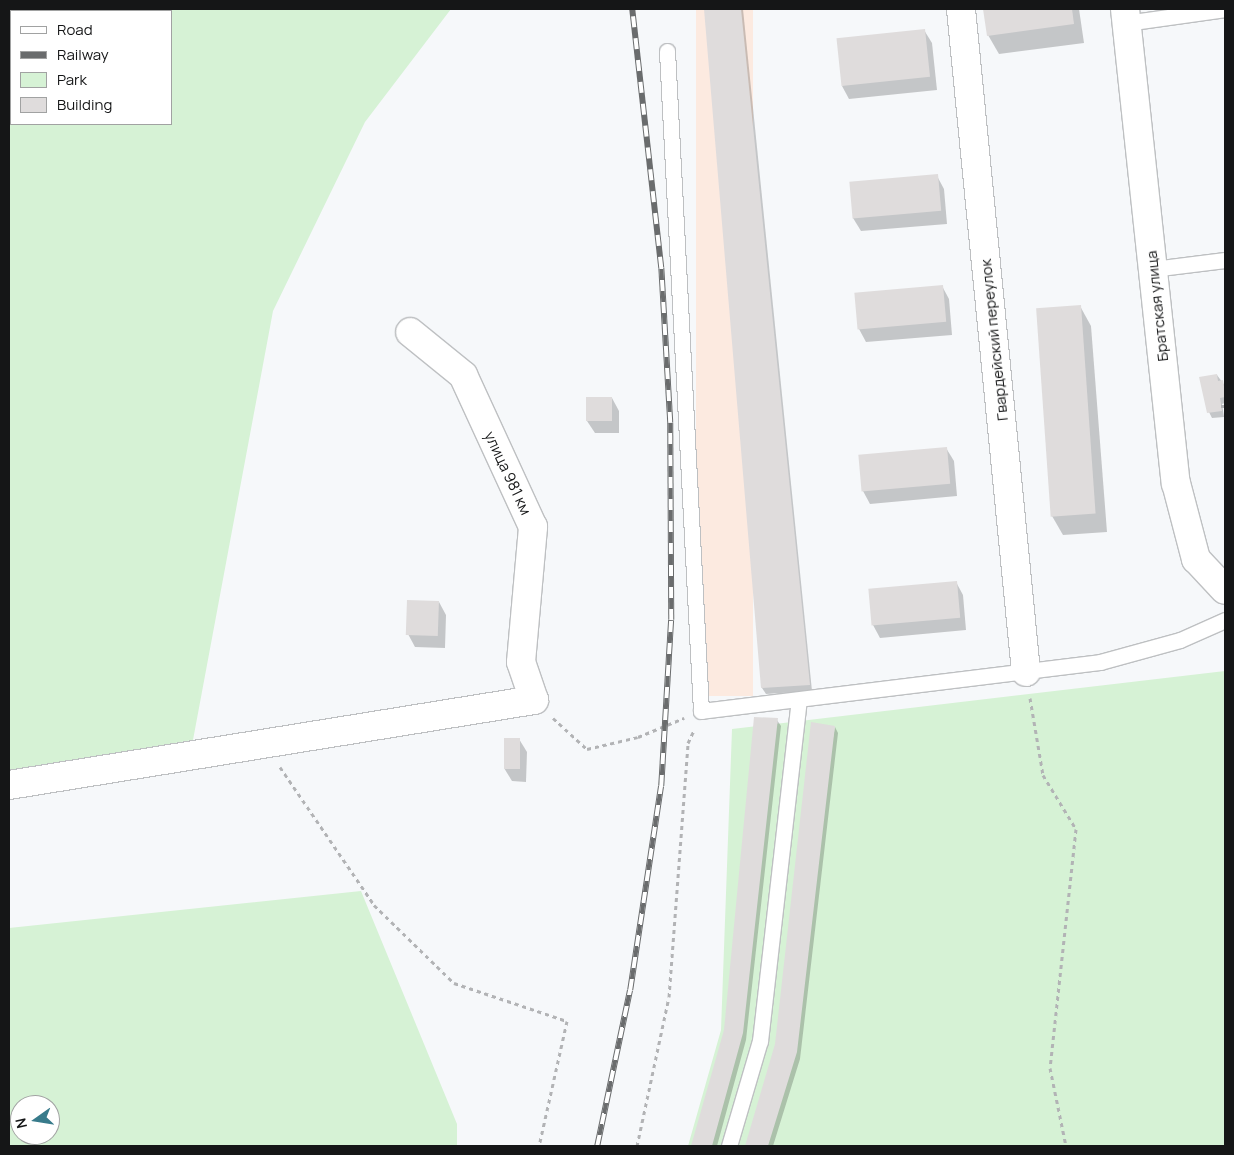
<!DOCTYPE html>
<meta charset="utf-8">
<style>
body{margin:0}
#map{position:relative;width:1234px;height:1155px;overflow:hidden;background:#f6f8fa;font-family:Manrope,sans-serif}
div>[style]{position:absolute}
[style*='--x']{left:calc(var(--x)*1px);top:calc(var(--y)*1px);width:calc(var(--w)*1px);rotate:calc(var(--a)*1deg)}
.industrial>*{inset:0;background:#fceae0;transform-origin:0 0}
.green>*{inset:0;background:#d6f2d5}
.shadow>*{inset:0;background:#0003}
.building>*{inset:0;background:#dfdcdc;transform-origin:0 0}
.path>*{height:3px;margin-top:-1.5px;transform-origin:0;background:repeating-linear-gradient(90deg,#b2b3b5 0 4px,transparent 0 8px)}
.roads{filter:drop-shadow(1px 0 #bec0c2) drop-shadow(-1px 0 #bec0c2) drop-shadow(0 1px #bec0c2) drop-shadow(0 -1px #bec0c2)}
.lane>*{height:15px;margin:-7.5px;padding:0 7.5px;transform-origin:7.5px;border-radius:7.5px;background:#fff}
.street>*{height:28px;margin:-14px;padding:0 14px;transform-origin:14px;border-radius:14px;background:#fff}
.secondary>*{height:28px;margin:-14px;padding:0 14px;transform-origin:14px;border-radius:14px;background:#fff}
.rail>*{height:5.5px;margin-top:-2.75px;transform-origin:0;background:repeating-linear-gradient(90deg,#fff 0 11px,#6a6c6d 0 22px);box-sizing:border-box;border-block:1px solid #6a6c6d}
span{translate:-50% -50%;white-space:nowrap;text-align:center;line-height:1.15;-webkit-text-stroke:5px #fff;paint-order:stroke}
.street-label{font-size:15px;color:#151617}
.frame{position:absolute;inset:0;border:10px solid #151617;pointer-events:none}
.legend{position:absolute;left:10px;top:10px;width:162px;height:115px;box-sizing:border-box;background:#fff;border:1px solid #a1a2a2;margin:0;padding:6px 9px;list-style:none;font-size:15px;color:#151617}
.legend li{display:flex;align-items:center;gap:10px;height:25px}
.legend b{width:25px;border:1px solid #a1a2a2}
.north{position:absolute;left:10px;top:1095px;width:50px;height:50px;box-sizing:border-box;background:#fff;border:1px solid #a1a2a2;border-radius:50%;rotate:257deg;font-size:14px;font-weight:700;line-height:20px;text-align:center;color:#151617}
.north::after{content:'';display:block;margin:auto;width:18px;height:22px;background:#387b8b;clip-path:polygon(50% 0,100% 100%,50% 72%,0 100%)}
</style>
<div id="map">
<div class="industrial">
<i style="left:696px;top:9px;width:57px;height:687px"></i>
</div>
<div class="green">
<i style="clip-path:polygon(evenodd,9px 9px,451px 9px,365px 122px,273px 311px,193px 740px,9px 771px,9px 9px,11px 11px,171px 11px,171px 124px,11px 124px,11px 11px)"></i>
<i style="clip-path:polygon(1225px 671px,1225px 1146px,688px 1146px,721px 1030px,732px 729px)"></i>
<i style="clip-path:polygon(evenodd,361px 891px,457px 1124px,457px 1146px,9px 1146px,9px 928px,361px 891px,20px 1105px,50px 1105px,50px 1135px,20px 1135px,20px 1105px)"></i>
</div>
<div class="shadow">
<i style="clip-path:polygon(705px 9px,743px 9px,812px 691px,766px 694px,762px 688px)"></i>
<i style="clip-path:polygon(985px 9px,1079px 9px,1084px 43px,999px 54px,988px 35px)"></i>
<i style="clip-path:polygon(924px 30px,932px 43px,937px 90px,849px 99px,842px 86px)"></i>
<i style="clip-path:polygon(937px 176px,944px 189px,947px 224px,861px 231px,853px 218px)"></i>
<i style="clip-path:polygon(942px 286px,949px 299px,952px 335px,866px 342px,859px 329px,856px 294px)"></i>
<i style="clip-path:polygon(1080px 306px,1091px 326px,1107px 532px,1063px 535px,1052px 516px)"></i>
<i style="clip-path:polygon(1217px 375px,1225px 386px,1225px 403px,1222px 404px,1224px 417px,1212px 418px,1209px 412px)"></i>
<i style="clip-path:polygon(612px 398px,619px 411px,619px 433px,595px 433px,587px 421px)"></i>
<i style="clip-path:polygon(946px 448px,954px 461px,957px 496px,870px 504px,863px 491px)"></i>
<i style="clip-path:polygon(956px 582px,963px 595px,966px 630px,880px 638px,873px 625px)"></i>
<i style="clip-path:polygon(439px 602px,446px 615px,445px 648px,415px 647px,408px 634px)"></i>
<i style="clip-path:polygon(777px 720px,781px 726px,746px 1040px,717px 1146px,693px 1146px,725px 1030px)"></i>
<i style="clip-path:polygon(835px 727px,838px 733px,800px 1059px,773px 1146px,746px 1146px,776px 1044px)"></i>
<i style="clip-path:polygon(519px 739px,527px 752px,526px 782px,512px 781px,504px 768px)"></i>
</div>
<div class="building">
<i style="clip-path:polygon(704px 9px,741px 9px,810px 685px,761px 688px)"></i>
<i style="clip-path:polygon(983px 9px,1072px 9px,1074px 24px,987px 36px)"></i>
<i style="left:925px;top:29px;width:48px;height:89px;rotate:84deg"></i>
<i style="left:938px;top:174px;width:37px;height:89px;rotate:85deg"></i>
<i style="left:943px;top:285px;width:37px;height:89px;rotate:85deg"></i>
<i style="left:1081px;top:305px;width:209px;height:45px;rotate:86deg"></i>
<i style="clip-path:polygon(1217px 374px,1218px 381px,1223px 380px,1225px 393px,1225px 397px,1220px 398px,1222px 411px,1207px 413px,1199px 377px)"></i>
<i style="left:586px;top:397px;width:26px;height:24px"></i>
<i style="left:947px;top:447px;width:37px;height:89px;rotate:85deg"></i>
<i style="left:957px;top:581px;width:37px;height:89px;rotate:85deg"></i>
<i style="left:407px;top:600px;width:32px;height:35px;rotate:2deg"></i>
<i style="clip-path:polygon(754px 717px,778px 718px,743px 1033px,712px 1146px,691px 1146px,724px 1030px)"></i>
<i style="clip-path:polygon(811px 722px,835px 726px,797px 1052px,768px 1146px,745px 1146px,775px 1044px)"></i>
<i style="left:504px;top:738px;width:16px;height:31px"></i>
</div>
<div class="path">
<i style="--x:1221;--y:406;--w:4;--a:0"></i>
<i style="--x:1030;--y:698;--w:78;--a:80.4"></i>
<i style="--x:1043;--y:775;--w:63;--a:58.6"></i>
<i style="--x:1076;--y:829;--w:240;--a:96.2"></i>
<i style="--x:1050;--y:1068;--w:80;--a:78.4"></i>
<i style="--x:553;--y:718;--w:46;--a:42.4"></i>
<i style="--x:587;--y:749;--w:52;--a:-13.2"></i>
<i style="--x:638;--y:737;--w:50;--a:-22.4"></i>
<i style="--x:280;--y:767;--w:167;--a:55.7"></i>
<i style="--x:374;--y:905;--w:112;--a:44.3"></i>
<i style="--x:454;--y:983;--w:119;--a:18.6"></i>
<i style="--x:567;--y:1021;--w:128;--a:102.6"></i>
<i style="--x:637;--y:1146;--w:152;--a:-77.9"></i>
<i style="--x:669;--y:997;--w:255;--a:-85.7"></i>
<i style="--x:688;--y:743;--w:14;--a:-65"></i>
</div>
<div class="roads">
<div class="lane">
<i style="--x:1126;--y:23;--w:100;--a:-8"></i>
<i style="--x:667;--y:51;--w:661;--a:87.05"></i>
<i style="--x:701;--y:711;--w:402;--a:-7"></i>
<i style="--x:1100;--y:662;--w:83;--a:-15.4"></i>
<i style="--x:1180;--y:640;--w:49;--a:-24"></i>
<i style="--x:1153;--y:269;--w:73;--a:-7.1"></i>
<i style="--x:729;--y:1146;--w:109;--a:-73.6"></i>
<i style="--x:760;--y:1041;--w:343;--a:-83.5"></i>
</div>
<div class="street">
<i style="--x:961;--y:9;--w:666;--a:84.4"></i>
<i style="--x:9;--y:785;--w:532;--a:-9.2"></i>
<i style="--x:534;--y:700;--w:40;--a:-108.9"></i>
<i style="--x:521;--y:662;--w:136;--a:-84.9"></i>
<i style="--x:533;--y:527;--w:167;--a:-114.7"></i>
<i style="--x:463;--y:375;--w:68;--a:-140.9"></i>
</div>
<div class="secondary">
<i style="--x:1125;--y:9;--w:477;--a:83.9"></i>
<i style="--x:1176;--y:483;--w:79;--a:75.3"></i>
<i style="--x:1196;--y:559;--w:42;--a:46.9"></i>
</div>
</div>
<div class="rail">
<i style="--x:597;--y:1146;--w:159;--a:-78.1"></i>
<i style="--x:630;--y:990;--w:206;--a:-81.4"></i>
<i style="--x:661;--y:786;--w:166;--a:-86.6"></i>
<i style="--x:671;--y:620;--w:197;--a:-90.3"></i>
<i style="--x:670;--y:423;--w:155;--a:-93.3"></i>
<i style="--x:661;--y:268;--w:261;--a:-96.4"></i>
</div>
<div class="street-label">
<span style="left:1157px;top:306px;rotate:-96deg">Братская улица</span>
<span style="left:994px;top:340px;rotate:-96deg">Гвардейский переулок</span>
<span style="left:508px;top:473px;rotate:65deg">улица 981 км</span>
</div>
<div class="frame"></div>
<ul class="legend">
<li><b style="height:6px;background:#fff"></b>Road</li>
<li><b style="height:6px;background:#6a6c6d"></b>Railway</li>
<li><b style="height:14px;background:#d6f2d5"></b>Park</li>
<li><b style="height:14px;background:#dfdcdc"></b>Building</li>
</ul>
<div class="north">N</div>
</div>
